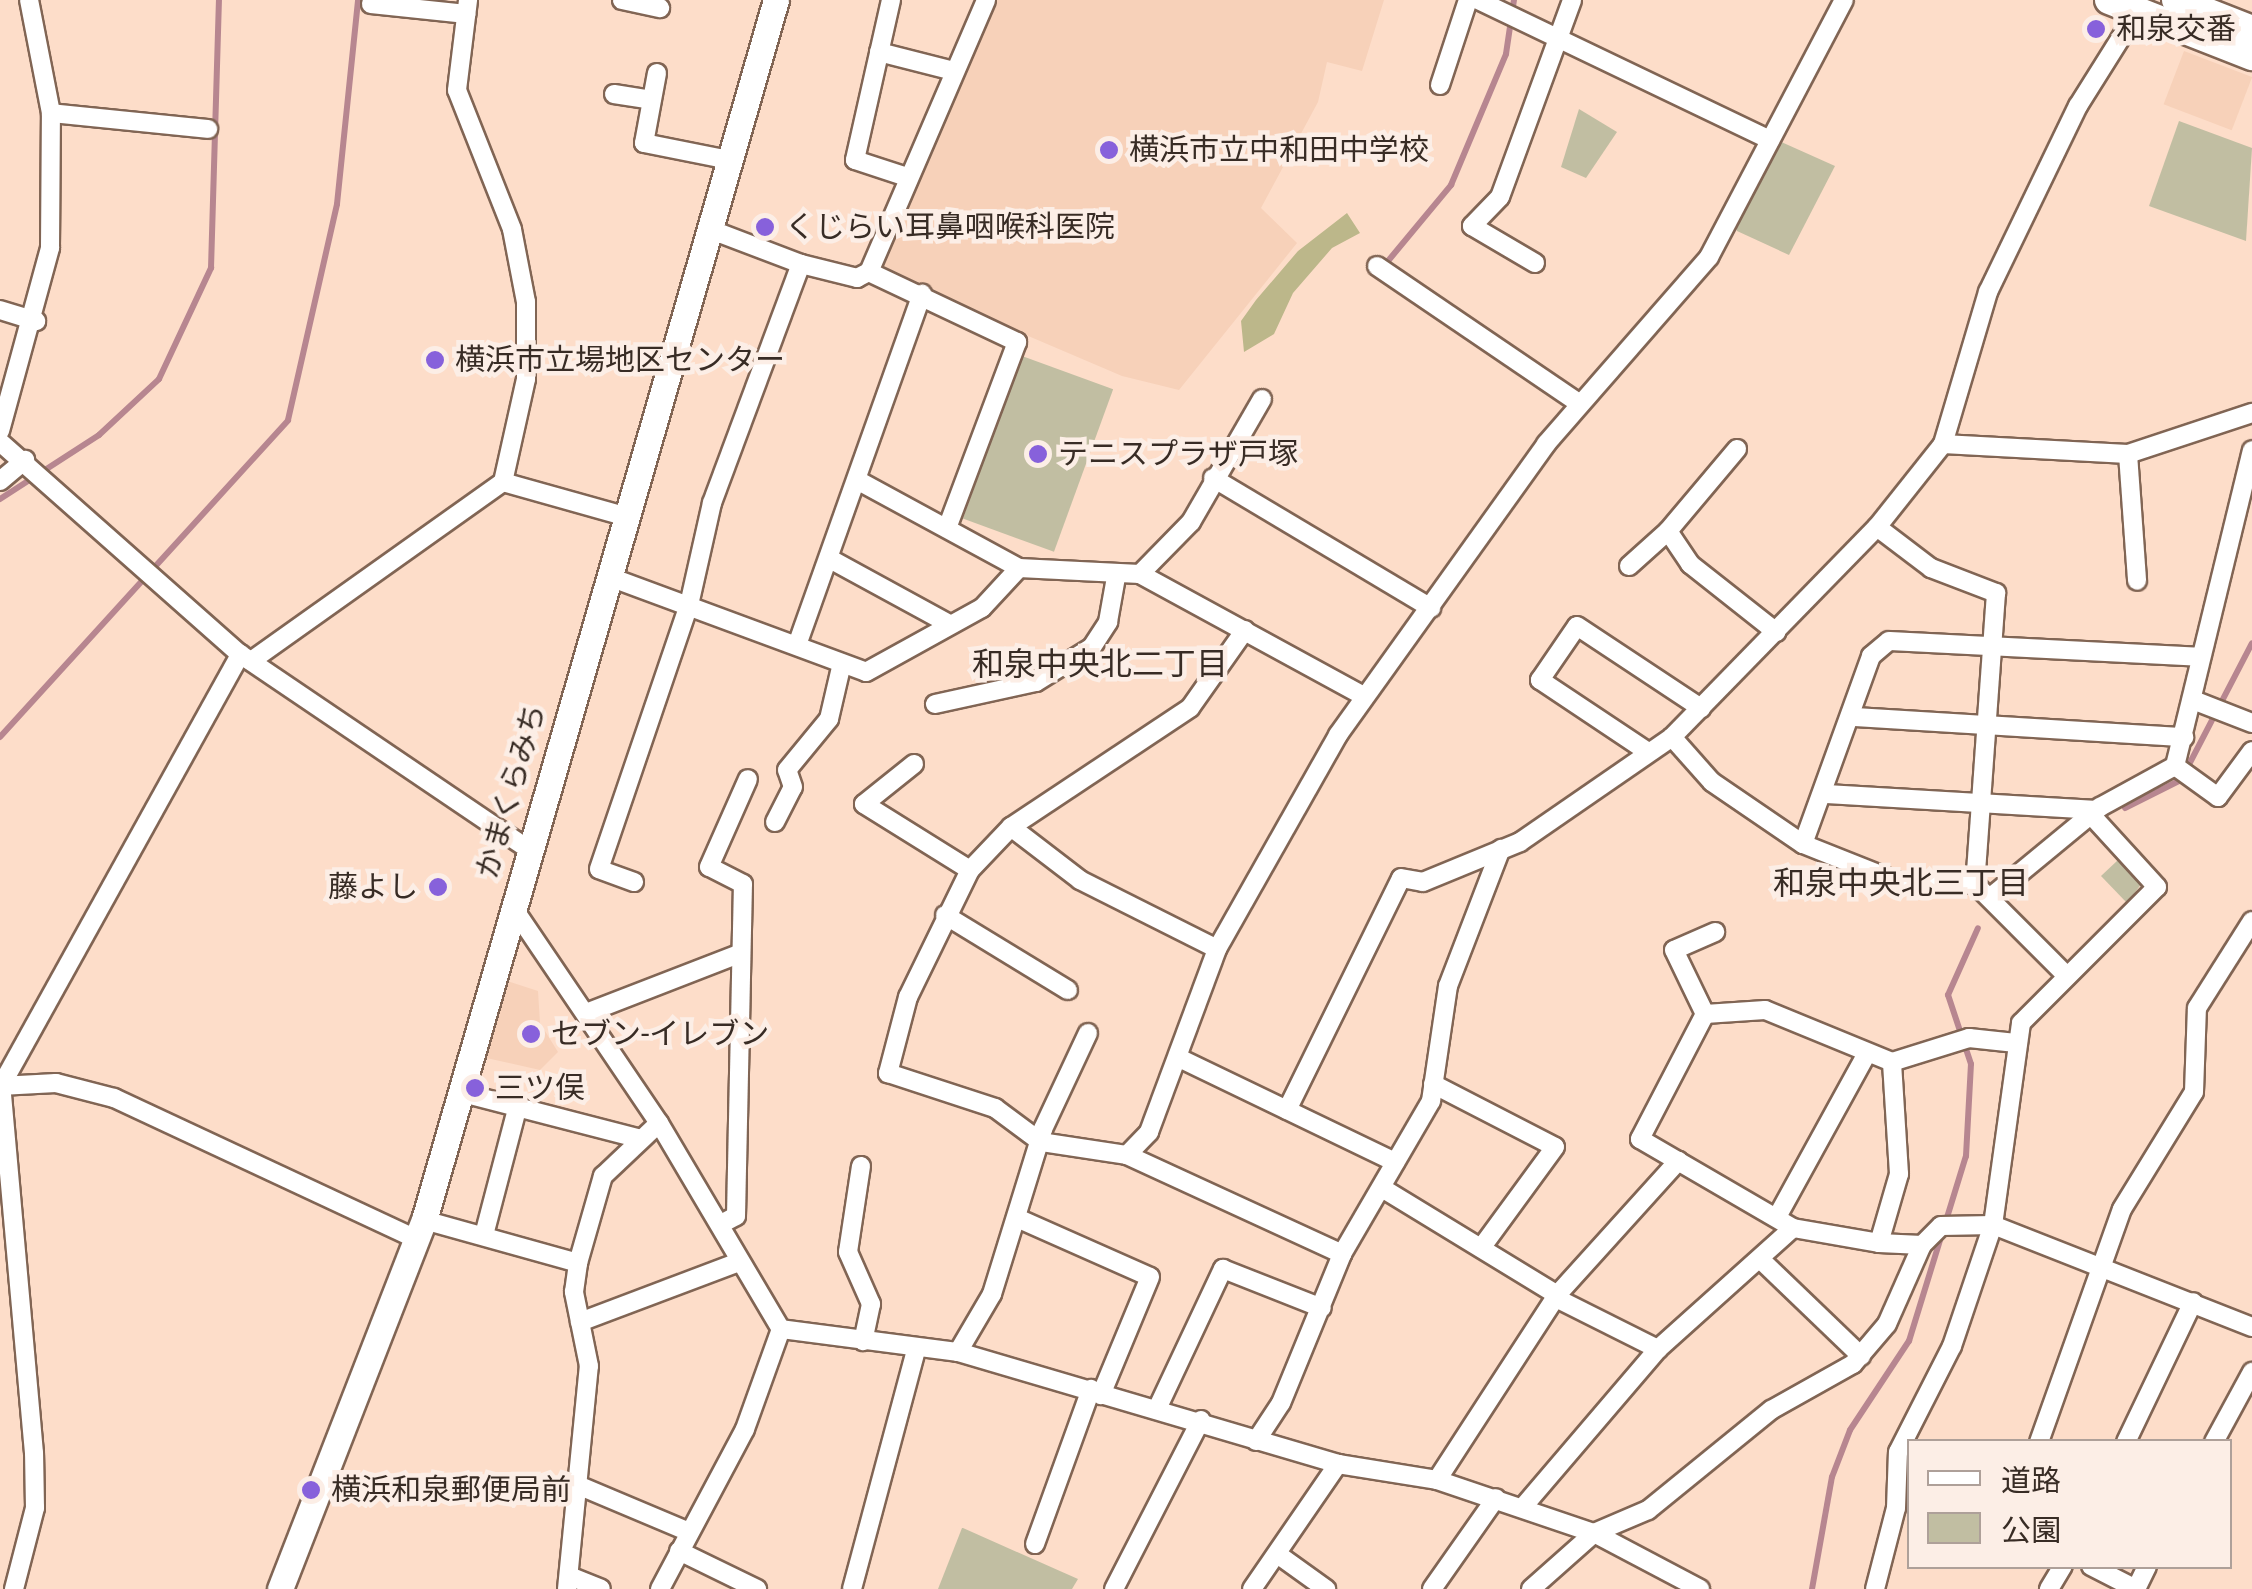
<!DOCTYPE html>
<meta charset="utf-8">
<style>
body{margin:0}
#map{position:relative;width:2252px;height:1589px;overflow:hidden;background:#fdddc9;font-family:Roboto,"Noto Sans JP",sans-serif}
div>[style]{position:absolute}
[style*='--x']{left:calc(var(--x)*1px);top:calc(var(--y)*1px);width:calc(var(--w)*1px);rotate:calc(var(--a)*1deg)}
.built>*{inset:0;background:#f7d1b9;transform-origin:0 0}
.green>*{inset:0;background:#c1bea2;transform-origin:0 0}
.forest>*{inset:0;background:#bcb78a}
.stream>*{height:6px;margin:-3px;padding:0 3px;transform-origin:3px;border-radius:3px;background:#b78690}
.roads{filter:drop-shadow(2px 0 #816554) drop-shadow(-2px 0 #816554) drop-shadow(0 2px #816554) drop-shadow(0 -2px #816554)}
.street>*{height:18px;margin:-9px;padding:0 9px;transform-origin:9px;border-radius:9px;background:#fff}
.secondary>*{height:25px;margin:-12.5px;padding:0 12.5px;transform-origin:12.5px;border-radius:12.5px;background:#fff}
.primary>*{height:28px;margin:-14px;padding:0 14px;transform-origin:14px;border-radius:14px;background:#fff}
.dots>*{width:28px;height:28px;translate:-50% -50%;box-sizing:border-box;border:5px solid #fceee6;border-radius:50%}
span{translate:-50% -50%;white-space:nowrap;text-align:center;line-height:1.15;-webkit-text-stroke:9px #fceee6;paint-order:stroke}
.poi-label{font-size:30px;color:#382c25}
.left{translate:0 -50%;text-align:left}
.right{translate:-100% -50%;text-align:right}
.street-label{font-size:30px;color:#382c25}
.neighbourhood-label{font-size:32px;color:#382c25}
.legend{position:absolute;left:1907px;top:1439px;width:325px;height:130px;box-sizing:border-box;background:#fceee6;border:2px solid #aea099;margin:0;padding:12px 18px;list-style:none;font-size:30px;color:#382c25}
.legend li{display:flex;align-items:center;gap:20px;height:50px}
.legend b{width:50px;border:2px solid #aea099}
</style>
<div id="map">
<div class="built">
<i style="clip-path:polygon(993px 0,1384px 0,1362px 71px,1327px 62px,1318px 102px,1261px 208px,1297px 243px,1179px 390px,1122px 376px,879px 272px)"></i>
<i style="left:2184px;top:51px;width:73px;height:57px;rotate:21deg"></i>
<i style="clip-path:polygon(504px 980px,538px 991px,540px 1023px,558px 1052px,540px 1070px,482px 1057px)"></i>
</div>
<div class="green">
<i style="clip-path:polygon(1579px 109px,1617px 132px,1586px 178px,1561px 167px)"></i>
<i style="clip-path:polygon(2179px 121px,2252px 148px,2246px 241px,2149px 206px)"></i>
<i style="clip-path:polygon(1777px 140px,1835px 166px,1789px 255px,1737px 231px,1735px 221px)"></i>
<i style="left:1022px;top:356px;width:97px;height:173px;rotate:20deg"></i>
<i style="clip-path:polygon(2118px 860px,2142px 883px,2127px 903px,2101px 876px)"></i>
<i style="clip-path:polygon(962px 1528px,963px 1528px,1078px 1579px,1072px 1589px,938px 1589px)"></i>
</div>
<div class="forest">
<i style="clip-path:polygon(1347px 213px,1360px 233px,1332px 248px,1293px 293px,1274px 334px,1244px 352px,1241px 321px,1256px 300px,1298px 251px)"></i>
</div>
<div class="stream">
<i style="--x:1388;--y:261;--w:99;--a:-50.3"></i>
<i style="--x:1451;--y:185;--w:142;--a:-67.2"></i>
<i style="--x:1506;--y:54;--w:55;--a:-81.6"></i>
<i style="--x:0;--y:499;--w:118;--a:-32.9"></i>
<i style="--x:99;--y:435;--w:82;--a:-43"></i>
<i style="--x:159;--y:379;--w:123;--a:-64.9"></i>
<i style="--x:211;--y:268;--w:268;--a:-88.3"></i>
<i style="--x:0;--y:737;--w:428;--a:-47.7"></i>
<i style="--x:288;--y:420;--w:221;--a:-77.2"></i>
<i style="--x:337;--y:204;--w:205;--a:-84.1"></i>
<i style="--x:2125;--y:808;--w:63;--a:-26.6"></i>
<i style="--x:2181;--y:780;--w:154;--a:-62.6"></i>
<i style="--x:1812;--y:1589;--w:114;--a:-79.9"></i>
<i style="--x:1832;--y:1477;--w:50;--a:-69"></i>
<i style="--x:1850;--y:1430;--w:107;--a:-56.5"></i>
<i style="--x:1909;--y:1341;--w:194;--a:-72.9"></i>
<i style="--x:1966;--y:1156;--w:92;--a:-86.9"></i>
<i style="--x:1971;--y:1064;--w:73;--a:-108.4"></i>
<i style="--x:1948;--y:995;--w:73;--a:-65.9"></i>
</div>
<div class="roads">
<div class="street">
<i style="--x:622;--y:0;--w:39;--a:12"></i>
<i style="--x:891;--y:0;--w:164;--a:102.7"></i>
<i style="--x:855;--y:160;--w:55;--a:18.1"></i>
<i style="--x:1478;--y:0;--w:324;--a:25.6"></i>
<i style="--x:371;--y:4;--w:96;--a:6"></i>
<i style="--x:879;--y:52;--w:73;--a:14.2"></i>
<i style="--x:657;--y:73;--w:71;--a:100.5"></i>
<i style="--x:644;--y:143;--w:87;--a:11.3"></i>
<i style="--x:1440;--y:85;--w:89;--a:-71.8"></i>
<i style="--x:614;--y:94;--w:38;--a:9"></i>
<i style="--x:51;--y:113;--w:158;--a:5.8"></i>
<i style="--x:709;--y:229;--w:98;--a:20.8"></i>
<i style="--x:801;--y:264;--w:58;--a:14"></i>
<i style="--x:857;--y:278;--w:13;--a:-27"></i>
<i style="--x:869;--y:272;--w:164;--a:25.3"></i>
<i style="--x:1017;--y:342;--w:197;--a:110.6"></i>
<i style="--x:1535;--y:263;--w:73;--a:-149.6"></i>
<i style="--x:1472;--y:226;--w:40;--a:-46"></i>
<i style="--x:1500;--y:197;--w:210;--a:-69.9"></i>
<i style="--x:1377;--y:266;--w:245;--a:34.2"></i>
<i style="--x:869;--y:272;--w:296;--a:-66.7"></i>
<i style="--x:0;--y:310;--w:38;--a:17"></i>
<i style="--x:0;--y:431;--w:190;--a:-74.7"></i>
<i style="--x:50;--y:248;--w:135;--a:-89.6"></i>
<i style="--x:51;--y:113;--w:115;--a:-101"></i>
<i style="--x:0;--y:442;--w:320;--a:41.5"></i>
<i style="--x:240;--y:654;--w:348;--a:34.1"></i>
<i style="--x:1943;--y:444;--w:185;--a:3.1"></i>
<i style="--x:2128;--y:454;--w:131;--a:-18.3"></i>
<i style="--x:1737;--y:449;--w:107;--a:130.1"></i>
<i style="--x:1668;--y:531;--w:40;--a:56"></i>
<i style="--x:1690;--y:564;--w:110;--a:38.3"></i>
<i style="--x:2128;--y:454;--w:127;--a:85.9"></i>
<i style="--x:1213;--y:478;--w:254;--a:30.8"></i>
<i style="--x:857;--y:480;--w:184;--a:28.5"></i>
<i style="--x:1019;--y:568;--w:121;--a:2.8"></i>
<i style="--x:1140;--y:574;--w:73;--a:-45.6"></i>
<i style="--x:1191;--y:522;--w:142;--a:-60"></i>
<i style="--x:0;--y:481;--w:33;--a:-40"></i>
<i style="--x:503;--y:482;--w:126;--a:15.7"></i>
<i style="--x:1877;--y:527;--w:68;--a:37.2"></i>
<i style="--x:1931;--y:568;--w:70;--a:21"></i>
<i style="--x:1996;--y:593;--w:292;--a:94.1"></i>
<i style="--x:830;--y:559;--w:136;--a:28.6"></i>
<i style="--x:1629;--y:566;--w:52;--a:-41.9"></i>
<i style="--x:1140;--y:574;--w:255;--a:28.6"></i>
<i style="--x:607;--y:576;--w:276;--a:20.3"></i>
<i style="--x:866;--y:672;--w:132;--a:-28.9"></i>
<i style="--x:982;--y:608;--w:54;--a:-47.2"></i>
<i style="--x:1245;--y:630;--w:95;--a:125.2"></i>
<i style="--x:1190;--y:708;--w:215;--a:146.4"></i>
<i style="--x:1011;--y:827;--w:59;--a:133.6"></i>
<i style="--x:970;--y:870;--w:141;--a:116"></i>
<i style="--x:908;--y:997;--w:79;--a:104.7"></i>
<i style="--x:888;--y:1073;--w:113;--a:18.1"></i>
<i style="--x:995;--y:1108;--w:57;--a:36.5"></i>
<i style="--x:1041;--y:1142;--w:87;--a:8.6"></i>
<i style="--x:1127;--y:1155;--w:237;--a:24.7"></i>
<i style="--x:797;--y:645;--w:373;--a:-70.4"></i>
<i style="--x:251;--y:661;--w:309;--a:-35.4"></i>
<i style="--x:503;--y:482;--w:106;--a:-77.4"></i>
<i style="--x:526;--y:379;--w:77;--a:-90"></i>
<i style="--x:526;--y:302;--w:74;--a:-100.9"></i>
<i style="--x:512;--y:229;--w:149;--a:-111.6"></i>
<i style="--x:457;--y:90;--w:91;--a:-83"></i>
<i style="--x:2193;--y:700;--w:63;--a:21.3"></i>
<i style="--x:935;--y:704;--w:103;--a:-12.3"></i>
<i style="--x:1036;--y:682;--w:66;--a:-32"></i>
<i style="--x:1092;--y:647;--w:30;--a:-57"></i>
<i style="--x:1108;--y:622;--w:46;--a:-79.9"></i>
<i style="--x:1855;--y:717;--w:330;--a:3.5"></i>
<i style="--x:1672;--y:737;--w:60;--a:48.4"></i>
<i style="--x:1712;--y:782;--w:110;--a:34.3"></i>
<i style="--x:1803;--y:844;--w:105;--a:21.7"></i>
<i style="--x:1901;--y:883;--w:74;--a:0.8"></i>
<i style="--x:1975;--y:884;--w:130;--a:45"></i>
<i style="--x:1648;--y:752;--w:130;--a:-146.3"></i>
<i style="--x:1540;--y:680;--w:65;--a:-55.6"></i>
<i style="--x:1577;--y:626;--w:149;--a:33.5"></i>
<i style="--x:914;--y:764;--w:64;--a:141.3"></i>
<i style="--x:864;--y:804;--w:125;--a:31.9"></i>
<i style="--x:2175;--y:766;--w:53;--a:35.8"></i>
<i style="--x:2218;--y:797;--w:57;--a:-53.5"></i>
<i style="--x:1827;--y:794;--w:270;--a:3.4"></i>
<i style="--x:775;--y:822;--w:39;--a:-63"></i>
<i style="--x:793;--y:787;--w:18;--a:-109"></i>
<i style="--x:787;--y:770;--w:66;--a:-50.5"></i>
<i style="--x:829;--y:719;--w:57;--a:-76.9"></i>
<i style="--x:1011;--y:827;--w:87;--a:37.5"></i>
<i style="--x:1080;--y:880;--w:153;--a:26.7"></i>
<i style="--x:1803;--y:844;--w:200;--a:-70.1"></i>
<i style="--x:1871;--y:656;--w:23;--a:-40"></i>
<i style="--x:1889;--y:641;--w:311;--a:2.9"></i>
<i style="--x:634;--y:882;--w:37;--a:-160"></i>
<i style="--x:599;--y:869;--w:279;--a:-71.2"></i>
<i style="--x:689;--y:605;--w:105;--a:-77.3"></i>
<i style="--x:712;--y:503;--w:255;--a:-69.6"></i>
<i style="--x:1992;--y:896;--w:140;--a:-39.5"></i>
<i style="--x:2100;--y:807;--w:85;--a:-28.7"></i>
<i style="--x:2175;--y:766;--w:325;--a:-76.3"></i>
<i style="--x:512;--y:906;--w:262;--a:55.9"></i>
<i style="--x:659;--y:1123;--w:239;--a:59.4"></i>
<i style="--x:945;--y:915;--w:144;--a:31.4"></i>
<i style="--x:589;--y:1012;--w:163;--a:-21.2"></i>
<i style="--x:1705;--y:1014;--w:71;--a:-115.8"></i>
<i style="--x:1674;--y:950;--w:45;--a:-23.7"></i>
<i style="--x:1179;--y:1058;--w:240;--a:25.7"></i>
<i style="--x:1892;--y:1062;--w:81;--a:-17.3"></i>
<i style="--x:1969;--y:1038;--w:47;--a:6.1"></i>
<i style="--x:1433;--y:1084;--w:137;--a:27.3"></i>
<i style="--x:1555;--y:1147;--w:125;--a:126.2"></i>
<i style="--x:0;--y:1086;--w:56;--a:-3.1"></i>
<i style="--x:56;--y:1083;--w:60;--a:14.5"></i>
<i style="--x:114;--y:1098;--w:333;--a:25"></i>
<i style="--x:459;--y:1092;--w:184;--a:14.5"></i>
<i style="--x:1287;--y:1110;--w:258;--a:-63.8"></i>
<i style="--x:1401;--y:878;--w:22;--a:10"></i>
<i style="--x:1423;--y:882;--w:105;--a:-22.4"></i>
<i style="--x:1520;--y:842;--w:185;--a:-34.6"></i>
<i style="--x:1672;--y:737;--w:293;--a:-45.7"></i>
<i style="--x:1877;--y:527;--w:106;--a:-51.5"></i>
<i style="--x:1943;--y:444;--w:159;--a:-73.5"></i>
<i style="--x:1988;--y:292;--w:207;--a:-64.2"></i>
<i style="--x:2078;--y:106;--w:111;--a:-57.9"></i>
<i style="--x:1127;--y:1155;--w:32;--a:-46"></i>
<i style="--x:1149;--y:1132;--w:195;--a:-69.6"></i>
<i style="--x:1217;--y:949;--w:246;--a:-60.5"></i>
<i style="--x:1338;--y:735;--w:358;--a:-54.4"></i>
<i style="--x:1546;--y:444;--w:248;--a:-48.9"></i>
<i style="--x:1709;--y:257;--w:290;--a:-62.3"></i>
<i style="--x:861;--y:1166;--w:87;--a:98.6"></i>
<i style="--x:848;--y:1252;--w:57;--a:66.1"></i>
<i style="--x:871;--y:1304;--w:38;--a:102"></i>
<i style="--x:1382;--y:1188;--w:205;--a:31.4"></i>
<i style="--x:1777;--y:1217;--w:187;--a:-61.2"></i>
<i style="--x:1017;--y:1218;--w:145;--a:23.9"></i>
<i style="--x:1150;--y:1277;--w:128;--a:112.6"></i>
<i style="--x:424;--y:1220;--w:160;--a:15.6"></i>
<i style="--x:721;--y:1224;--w:17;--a:-28"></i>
<i style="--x:736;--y:1216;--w:332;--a:-88.8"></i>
<i style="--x:743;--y:884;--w:38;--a:-153"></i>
<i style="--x:709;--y:867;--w:96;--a:-66.1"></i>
<i style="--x:484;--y:1235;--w:130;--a:-75.3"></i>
<i style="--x:1879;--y:1243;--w:72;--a:-73.8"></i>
<i style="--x:1899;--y:1174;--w:112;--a:-93.6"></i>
<i style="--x:1892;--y:1062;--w:137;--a:-157.7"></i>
<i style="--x:1765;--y:1010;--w:60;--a:176.2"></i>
<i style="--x:1705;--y:1014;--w:141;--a:117.5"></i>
<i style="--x:1640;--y:1139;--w:177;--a:30.2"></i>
<i style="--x:1793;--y:1228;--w:87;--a:9.9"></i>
<i style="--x:1879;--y:1243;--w:43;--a:2.7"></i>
<i style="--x:1922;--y:1245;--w:27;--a:-45"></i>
<i style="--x:1941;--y:1226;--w:52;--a:-1.1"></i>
<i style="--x:1993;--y:1225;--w:278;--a:21.5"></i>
<i style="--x:1760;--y:1259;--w:140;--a:43.8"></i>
<i style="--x:1558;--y:1299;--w:112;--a:26.6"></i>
<i style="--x:580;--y:1322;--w:170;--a:-20.7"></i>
<i style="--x:781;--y:1329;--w:178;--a:7.4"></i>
<i style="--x:958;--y:1352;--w:396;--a:16.4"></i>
<i style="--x:1338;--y:1464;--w:100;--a:9.2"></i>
<i style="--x:1437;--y:1480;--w:166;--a:18.7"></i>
<i style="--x:1594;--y:1533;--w:120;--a:27.8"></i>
<i style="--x:958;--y:1352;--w:67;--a:-59.6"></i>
<i style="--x:992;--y:1294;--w:173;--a:-72.8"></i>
<i style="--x:1043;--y:1129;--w:106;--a:-64.9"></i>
<i style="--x:1157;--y:1409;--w:155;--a:-64.8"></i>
<i style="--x:1223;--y:1269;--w:106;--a:21.5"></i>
<i style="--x:1256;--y:1441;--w:45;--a:-56.7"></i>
<i style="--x:1281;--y:1403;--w:161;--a:-67.7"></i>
<i style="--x:1342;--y:1254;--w:177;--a:-59.8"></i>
<i style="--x:1431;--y:1101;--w:116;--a:-81.6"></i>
<i style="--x:1448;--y:986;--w:147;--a:-68.9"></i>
<i style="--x:2039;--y:1442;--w:247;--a:-70.4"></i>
<i style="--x:2122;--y:1209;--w:137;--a:-58.4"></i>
<i style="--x:2194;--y:1092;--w:84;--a:-88"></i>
<i style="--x:2197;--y:1008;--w:103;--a:-57.7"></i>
<i style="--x:2126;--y:1442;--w:155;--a:-64.4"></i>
<i style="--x:2214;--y:1442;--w:80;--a:-61.5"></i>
<i style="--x:1437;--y:1480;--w:221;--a:-57"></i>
<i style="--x:1557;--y:1295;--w:181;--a:-47.9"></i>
<i style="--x:580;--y:1486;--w:116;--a:22.8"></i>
<i style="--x:1523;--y:1507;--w:208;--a:-49.5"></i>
<i style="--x:1658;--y:1349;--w:181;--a:-41.9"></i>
<i style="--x:1035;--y:1544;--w:165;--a:-70.1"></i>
<i style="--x:679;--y:1551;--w:87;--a:26"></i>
<i style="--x:1280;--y:1556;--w:57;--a:35.7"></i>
<i style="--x:2091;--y:1566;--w:51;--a:27.1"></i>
<i style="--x:572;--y:1577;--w:31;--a:22"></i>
<i style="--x:14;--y:1589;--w:84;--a:-75.5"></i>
<i style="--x:35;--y:1508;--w:55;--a:-91"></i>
<i style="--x:34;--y:1453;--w:368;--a:-95.1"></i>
<i style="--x:1;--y:1086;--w:494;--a:-61"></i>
<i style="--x:567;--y:1589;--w:224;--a:-84.4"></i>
<i style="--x:589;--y:1366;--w:76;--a:-101.5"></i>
<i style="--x:574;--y:1292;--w:29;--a:-82"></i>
<i style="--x:578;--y:1263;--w:91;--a:-74"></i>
<i style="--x:603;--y:1176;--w:77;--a:-43.4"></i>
<i style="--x:660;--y:1589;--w:181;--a:-62"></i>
<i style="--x:745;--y:1429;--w:106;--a:-70.2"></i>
<i style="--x:852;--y:1589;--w:247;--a:-75"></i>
<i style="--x:1114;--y:1589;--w:190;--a:-62.8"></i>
<i style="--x:1252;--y:1589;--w:152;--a:-55.5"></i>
<i style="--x:1432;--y:1589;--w:111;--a:-54.9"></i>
<i style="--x:1531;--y:1589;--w:84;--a:-41.6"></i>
<i style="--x:1594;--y:1533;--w:59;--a:-23.1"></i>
<i style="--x:1648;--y:1510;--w:159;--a:-39.1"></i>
<i style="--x:1771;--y:1410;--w:94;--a:-29.3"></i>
<i style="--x:1853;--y:1364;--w:52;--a:-49.6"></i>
<i style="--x:1887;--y:1324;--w:86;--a:-66.1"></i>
<i style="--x:1875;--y:1589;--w:84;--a:-75.5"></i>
<i style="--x:1896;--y:1508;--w:56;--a:-88"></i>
<i style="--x:1898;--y:1452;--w:119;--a:-63"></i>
<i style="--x:1952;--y:1346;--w:128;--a:-71.3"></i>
<i style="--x:1993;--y:1225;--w:204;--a:-82.1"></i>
<i style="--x:2021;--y:1023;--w:192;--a:-45"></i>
<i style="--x:2157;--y:887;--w:93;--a:-132.4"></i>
<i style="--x:2049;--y:1589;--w:27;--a:-59"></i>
<i style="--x:2136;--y:1589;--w:25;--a:-64"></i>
</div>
<div class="secondary">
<i style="--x:280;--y:1589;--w:396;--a:-68.7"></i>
<i style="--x:424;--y:1220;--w:1270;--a:-73.91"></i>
</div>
<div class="primary">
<i style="--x:2109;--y:0;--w:154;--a:21.4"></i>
<i style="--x:2176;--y:0;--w:82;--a:21.5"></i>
</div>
</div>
<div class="dots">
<i style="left:2096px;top:29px;background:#8761db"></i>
<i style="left:1109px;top:150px;background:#8761db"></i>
<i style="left:765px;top:227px;background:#8761db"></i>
<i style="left:435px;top:360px;background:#8761db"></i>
<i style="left:1038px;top:454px;background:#8761db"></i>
<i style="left:438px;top:887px;background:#8761db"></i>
<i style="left:531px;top:1034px;background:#8761db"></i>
<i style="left:475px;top:1088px;background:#8761db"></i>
<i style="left:311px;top:1490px;background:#8761db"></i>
</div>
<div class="poi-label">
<span class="left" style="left:2116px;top:29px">和泉交番</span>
<span class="left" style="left:1129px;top:150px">横浜市立中和田中学校</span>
<span class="left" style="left:785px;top:227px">くじらい耳鼻咽喉科医院</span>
<span class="left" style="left:455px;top:360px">横浜市立場地区センター</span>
<span class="left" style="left:1058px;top:454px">テニスプラザ戸塚</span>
<span class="right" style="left:418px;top:887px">藤よし</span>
<span class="left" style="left:551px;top:1034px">セブン-イレブン</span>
<span class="left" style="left:495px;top:1088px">三ツ俣</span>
<span class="left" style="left:331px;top:1490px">横浜和泉郵便局前</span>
</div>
<div class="street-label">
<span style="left:511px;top:791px;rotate:-74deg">かまくらみち</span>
</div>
<div class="neighbourhood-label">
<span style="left:1100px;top:664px">和泉中央北二丁目</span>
<span style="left:1901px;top:883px">和泉中央北三丁目</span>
</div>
<ul class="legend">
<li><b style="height:12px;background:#fff"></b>道路</li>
<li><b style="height:28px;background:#c1bea2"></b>公園</li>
</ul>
</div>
